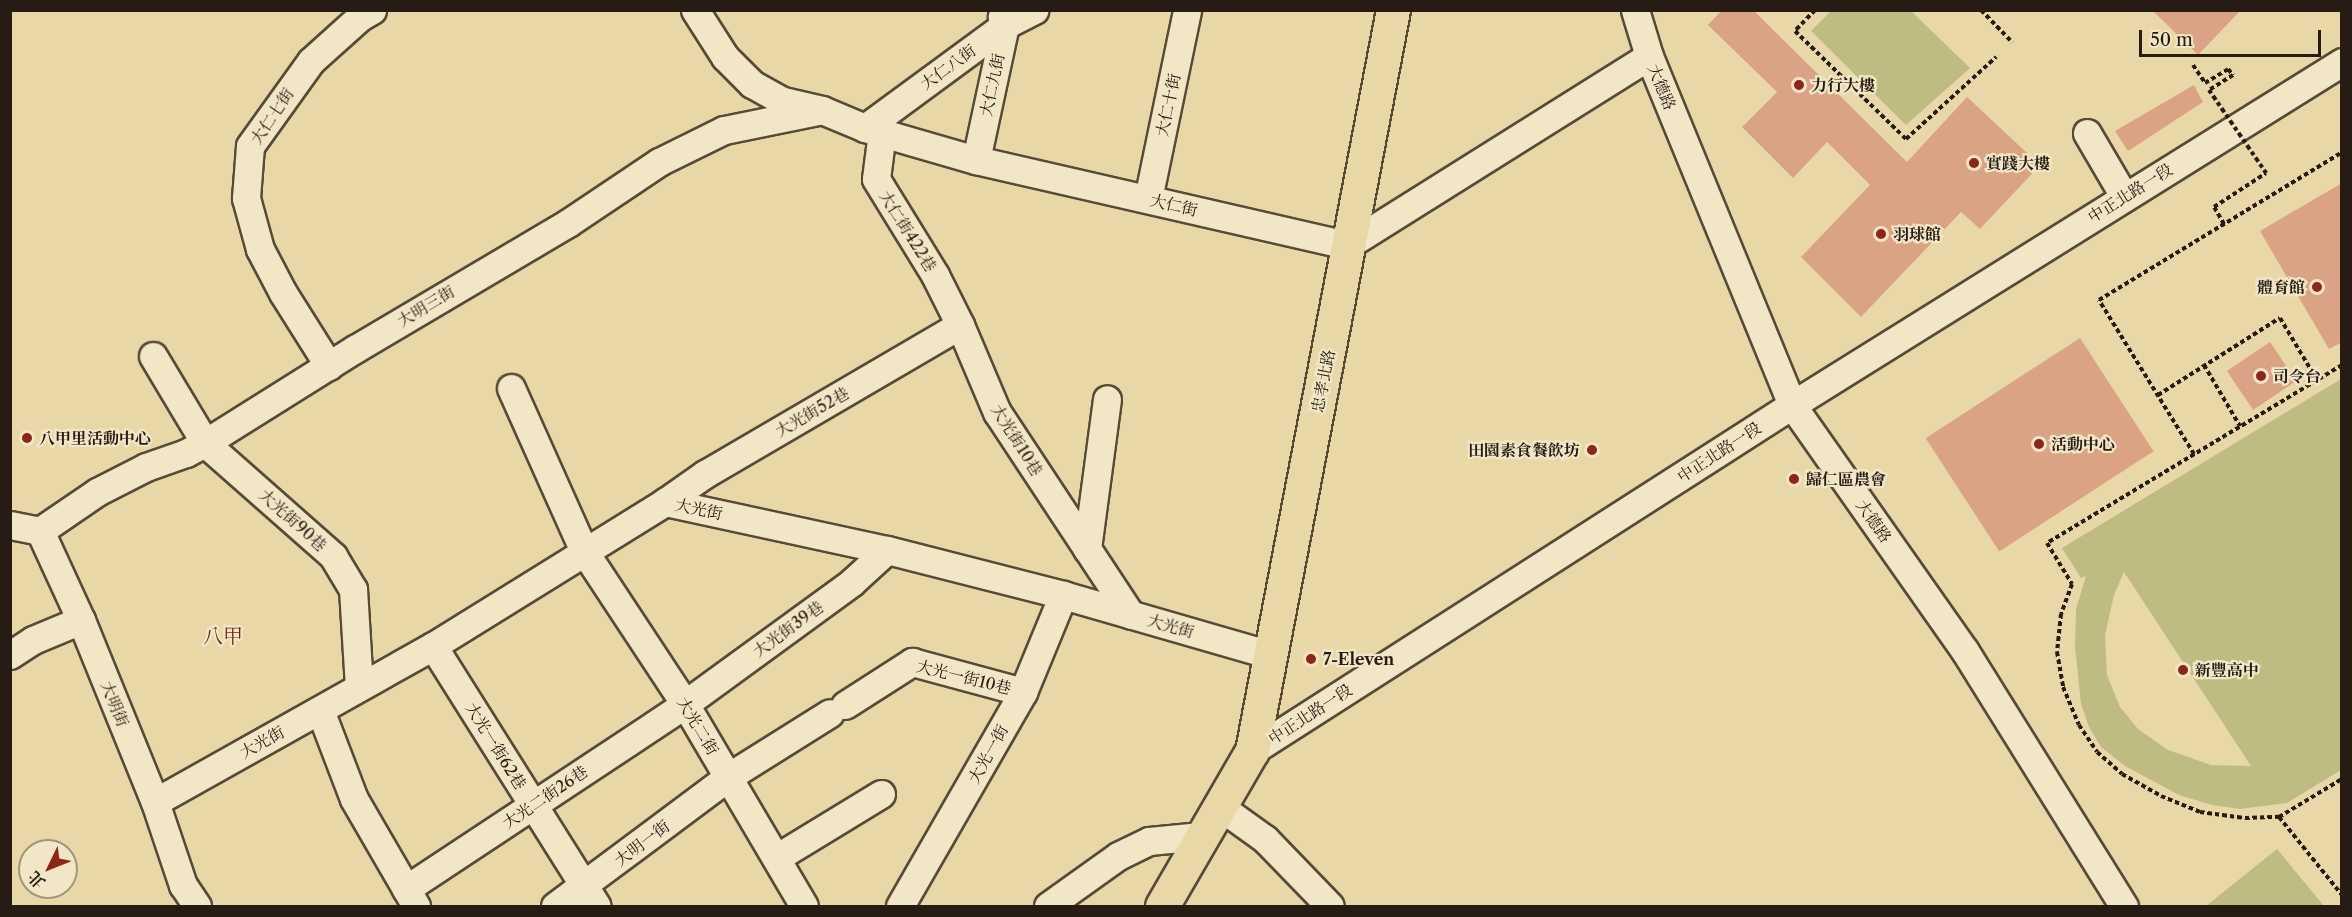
<!DOCTYPE html>
<meta charset="utf-8">
<style>
body{margin:0}
#map{position:relative;width:2352px;height:917px;overflow:hidden;background:#e9d8a7;font-family:"Libre Caslon Text","Noto Serif TC",serif}
div>[style]{position:absolute}
[style*='--x']{left:calc(var(--x)*1px);top:calc(var(--y)*1px);width:calc(var(--w)*1px);rotate:calc(var(--a)*1deg)}
.green>*{inset:0;background:#bebc82}
.building>*{inset:0;background:#daa383;transform-origin:0 0}
.path>*{height:4px;margin-top:-2px;transform-origin:0;background:repeating-linear-gradient(90deg,#261c13 0 4.5px,transparent 0 7.5px)}
.roads{filter:drop-shadow(2px 0 #574b38) drop-shadow(-2px 0 #574b38) drop-shadow(0 2px #574b38) drop-shadow(0 -2px #574b38)}
.minor>*{height:27px;margin:-13.5px;padding:0 13.5px;transform-origin:13.5px;border-radius:13.5px;background:#f1e6c6}
.major>*{height:33px;margin:-16.5px;padding:0 16.5px;transform-origin:16.5px;border-radius:16.5px;background:#e9d8a7}
.path-bridge>*{height:4px;margin-top:-2px;transform-origin:0;background:repeating-linear-gradient(90deg,#261c13 0 4.5px,transparent 0 7.5px)}
.dots>*{width:16px;height:16px;translate:-50% -50%;box-sizing:border-box;border:3px solid #f1e6c6;border-radius:50%}
span{translate:-50% -50%;white-space:nowrap;text-align:center;line-height:1.15;-webkit-text-stroke:4.5px #f1e6c6;paint-order:stroke}
.street-label{font-size:16px;color:#261c13}
.poi-label{font-size:16px;color:#261c13;font-weight:700}
.left{translate:0 -50%;text-align:left}
.right{translate:-100% -50%;text-align:right}
.quarter-label{font-size:20px;color:#7a1f14}
.frame{position:absolute;inset:0;border:12px solid #261c13;pointer-events:none}
.north{position:absolute;left:18px;top:839px;width:60px;height:60px;box-sizing:border-box;background:#f1e6c6;border:2px solid #a0957e;border-radius:50%;rotate:227deg;font-size:16px;font-weight:700;line-height:24px;text-align:center;color:#261c13}
.north::after{content:'';display:block;margin:auto;width:21px;height:27px;background:#8f2418;clip-path:polygon(50% 0,100% 100%,50% 72%,0 100%)}
.scale{position:absolute;left:2139px;top:30px;width:182px;height:27px;box-sizing:border-box;border:3px solid #261c13;border-top:0;padding-left:8px;font-size:18px;line-height:21px;white-space:nowrap;color:#261c13;-webkit-text-stroke:4px #f1e6c6;paint-order:stroke}
</style>
<div id="map">
<div class="green">
<i style="clip-path:polygon(1832px 10px,1911px 11px,1970px 68px,1906px 125px,1811px 31px)"></i>
<i style="clip-path:polygon(evenodd,2341px 379px,2341px 770px,2287px 803px,2240px 809px,2212px 805px,2179px 795px,2125px 766px,2101px 747px,2089px 727px,2081px 704px,2075px 647px,2076px 609px,2086px 576px,2081px 578px,2062px 548px,2341px 379px,2124px 572px,2251px 766px,2250px 766px,2211px 765px,2168px 750px,2138px 729px,2120px 707px,2107px 675px,2105px 635px,2114px 595px,2124px 572px)"></i>
<i style="clip-path:polygon(2277px 849px,2324px 906px,2206px 906px)"></i>
</div>
<div class="building">
<i style="clip-path:polygon(1722px 10px,1753px 10px,1907px 162px,1967px 97px,2040px 165px,1980px 229px,1961px 212px,1861px 317px,1801px 257px,1870px 185px,1827px 142px,1793px 178px,1742px 127px,1777px 92px,1708px 25px)"></i>
<i style="clip-path:polygon(2152px 10px,2241px 10px,2198px 55px)"></i>
<i style="clip-path:polygon(2194px 85px,2203px 102px,2128px 151px,2115px 131px)"></i>
<i style="clip-path:polygon(2342px 183px,2342px 342px,2329px 349px,2260px 231px)"></i>
<i style="left:2080px;top:338px;width:135px;height:184px;rotate:57deg"></i>
<i style="left:2270px;top:342px;width:47px;height:52px;rotate:56deg"></i>
</div>
<div class="path">
<i style="--x:1815;--y:10;--w:29;--a:134"></i>
<i style="--x:1795;--y:31;--w:155;--a:44.2"></i>
<i style="--x:1906;--y:139;--w:122;--a:-42.3"></i>
<i style="--x:1981;--y:10;--w:45;--a:45.9"></i>
<i style="--x:2193;--y:65;--w:22;--a:56"></i>
<i style="--x:2205;--y:83;--w:27;--a:-31"></i>
<i style="--x:2228;--y:69;--w:8;--a:50"></i>
<i style="--x:2233;--y:75;--w:28;--a:148"></i>
<i style="--x:2224;--y:224;--w:20;--a:-120"></i>
<i style="--x:2214;--y:207;--w:62;--a:-33.2"></i>
<i style="--x:2204;--y:365;--w:71;--a:59.5"></i>
<i style="--x:2342;--y:365;--w:345;--a:148.9"></i>
<i style="--x:2047;--y:543;--w:48;--a:58.6"></i>
<i style="--x:2072;--y:584;--w:32;--a:110"></i>
<i style="--x:2061;--y:614;--w:38;--a:96"></i>
<i style="--x:2057;--y:652;--w:36;--a:80"></i>
<i style="--x:2063;--y:687;--w:41;--a:67.2"></i>
<i style="--x:2079;--y:725;--w:32;--a:56"></i>
<i style="--x:2097;--y:752;--w:33;--a:41"></i>
<i style="--x:2122;--y:774;--w:45;--a:29.4"></i>
<i style="--x:2161;--y:796;--w:42;--a:22.3"></i>
<i style="--x:2200;--y:812;--w:45;--a:7.6"></i>
<i style="--x:2245;--y:818;--w:34;--a:-2"></i>
<i style="--x:2279;--y:817;--w:74;--a:-31.1"></i>
<i style="--x:2158;--y:395;--w:144;--a:-32.3"></i>
<i style="--x:2280;--y:318;--w:72;--a:59.2"></i>
<i style="--x:2194;--y:454;--w:181;--a:-121.7"></i>
<i style="--x:2099;--y:300;--w:285;--a:-31.3"></i>
<i style="--x:2279;--y:817;--w:100;--a:51.1"></i>
</div>
<div class="roads">
<div class="minor">
<i style="--x:695;--y:10;--w:56;--a:57.4"></i>
<i style="--x:725;--y:57;--w:38;--a:45"></i>
<i style="--x:752;--y:84;--w:35;--a:29"></i>
<i style="--x:783;--y:101;--w:40;--a:13"></i>
<i style="--x:822;--y:110;--w:47;--a:22.7"></i>
<i style="--x:865;--y:128;--w:116;--a:16.1"></i>
<i style="--x:976;--y:160;--w:382;--a:12.9"></i>
<i style="--x:1348;--y:245;--w:355;--a:-32.1"></i>
<i style="--x:1635;--y:10;--w:48;--a:73.1"></i>
<i style="--x:1649;--y:56;--w:377;--a:67.7"></i>
<i style="--x:1792;--y:405;--w:301;--a:54.9"></i>
<i style="--x:1965;--y:651;--w:301;--a:58.1"></i>
<i style="--x:865;--y:128;--w:174;--a:-36.3"></i>
<i style="--x:1005;--y:25;--w:33;--a:-27"></i>
<i style="--x:882;--y:132;--w:47;--a:97.3"></i>
<i style="--x:876;--y:179;--w:113;--a:58.4"></i>
<i style="--x:935;--y:275;--w:56;--a:63.4"></i>
<i style="--x:960;--y:325;--w:95;--a:67"></i>
<i style="--x:997;--y:412;--w:243;--a:56.6"></i>
<i style="--x:2087;--y:133;--w:73;--a:59.6"></i>
<i style="--x:976;--y:160;--w:138;--a:-77.9"></i>
<i style="--x:1005;--y:25;--w:9;--a:-111"></i>
<i style="--x:1148;--y:199;--w:193;--a:-78.3"></i>
<i style="--x:153;--y:356;--w:101;--a:59.1"></i>
<i style="--x:205;--y:443;--w:171;--a:41.4"></i>
<i style="--x:333;--y:556;--w:39;--a:59"></i>
<i style="--x:353;--y:589;--w:97;--a:86.5"></i>
<i style="--x:329;--y:366;--w:86;--a:-122.2"></i>
<i style="--x:283;--y:293;--w:50;--a:-117.6"></i>
<i style="--x:260;--y:249;--w:53;--a:-105.4"></i>
<i style="--x:246;--y:198;--w:52;--a:-85.6"></i>
<i style="--x:250;--y:146;--w:105;--a:-54.3"></i>
<i style="--x:311;--y:61;--w:66;--a:-41.9"></i>
<i style="--x:360;--y:17;--w:14;--a:-30"></i>
<i style="--x:511;--y:388;--w:179;--a:65.9"></i>
<i style="--x:584;--y:551;--w:183;--a:56.6"></i>
<i style="--x:685;--y:704;--w:234;--a:59.5"></i>
<i style="--x:665;--y:502;--w:49;--a:-35"></i>
<i style="--x:705;--y:474;--w:295;--a:-30.3"></i>
<i style="--x:10;--y:525;--w:31;--a:11"></i>
<i style="--x:40;--y:531;--w:98;--a:65.3"></i>
<i style="--x:81;--y:620;--w:196;--a:67.9"></i>
<i style="--x:155;--y:802;--w:88;--a:71.4"></i>
<i style="--x:183;--y:885;--w:25;--a:56"></i>
<i style="--x:40;--y:531;--w:69;--a:-34.4"></i>
<i style="--x:97;--y:492;--w:55;--a:-27"></i>
<i style="--x:146;--y:467;--w:42;--a:-19.3"></i>
<i style="--x:186;--y:453;--w:21;--a:-28"></i>
<i style="--x:205;--y:443;--w:177;--a:-32.1"></i>
<i style="--x:355;--y:349;--w:247;--a:-30.6"></i>
<i style="--x:568;--y:223;--w:110;--a:-33.8"></i>
<i style="--x:659;--y:162;--w:72;--a:-26.2"></i>
<i style="--x:724;--y:130;--w:96;--a:-11.4"></i>
<i style="--x:1087;--y:549;--w:151;--a:-82.4"></i>
<i style="--x:433;--y:646;--w:307;--a:57.8"></i>
<i style="--x:10;--y:655;--w:27;--a:-33"></i>
<i style="--x:33;--y:640;--w:52;--a:-22.6"></i>
<i style="--x:845;--y:705;--w:80;--a:-32.7"></i>
<i style="--x:912;--y:662;--w:115;--a:15.1"></i>
<i style="--x:320;--y:710;--w:95;--a:69.1"></i>
<i style="--x:354;--y:799;--w:124;--a:59.9"></i>
<i style="--x:1252;--y:751;--w:641;--a:-32.65"></i>
<i style="--x:1792;--y:405;--w:648;--a:-31.95"></i>
<i style="--x:155;--y:802;--w:319;--a:-29.3"></i>
<i style="--x:433;--y:646;--w:273;--a:-31.8"></i>
<i style="--x:665;--y:502;--w:227;--a:12.2"></i>
<i style="--x:887;--y:550;--w:182;--a:14.3"></i>
<i style="--x:1063;--y:595;--w:216;--a:16.1"></i>
<i style="--x:1219;--y:806;--w:57;--a:35.7"></i>
<i style="--x:1265;--y:839;--w:93;--a:45.9"></i>
<i style="--x:776;--y:858;--w:123;--a:-31.4"></i>
<i style="--x:406;--y:889;--w:335;--a:-33.5"></i>
<i style="--x:685;--y:704;--w:207;--a:-36.1"></i>
<i style="--x:852;--y:582;--w:47;--a:-42.4"></i>
<i style="--x:555;--y:906;--w:216;--a:-36.7"></i>
<i style="--x:728;--y:777;--w:120;--a:-32.1"></i>
<i style="--x:900;--y:906;--w:247;--a:-60.1"></i>
<i style="--x:1023;--y:692;--w:105;--a:-67.6"></i>
<i style="--x:1048;--y:906;--w:86;--a:-35.5"></i>
<i style="--x:1118;--y:856;--w:34;--a:-26"></i>
<i style="--x:1149;--y:841;--w:52;--a:-5.5"></i>
</div>
<div class="major">
<i style="--x:1162;--y:906;--w:179;--a:-59.9"></i>
<i style="--x:1252;--y:751;--w:754;--a:-79.23"></i>
</div>
</div>
<div class="path-bridge">
<i style="--x:2209;--y:90;--w:101;--a:55.5"></i>
</div>
<div class="dots">
<i style="left:1799px;top:85px;background:#8f2418"></i>
<i style="left:1974px;top:163px;background:#8f2418"></i>
<i style="left:1881px;top:234px;background:#8f2418"></i>
<i style="left:2317px;top:287px;background:#8f2418"></i>
<i style="left:2261px;top:376px;background:#8f2418"></i>
<i style="left:27px;top:438px;background:#8f2418"></i>
<i style="left:2039px;top:444px;background:#8f2418"></i>
<i style="left:1592px;top:450px;background:#8f2418"></i>
<i style="left:1794px;top:479px;background:#8f2418"></i>
<i style="left:1311px;top:659px;background:#8f2418"></i>
<i style="left:2183px;top:670px;background:#8f2418"></i>
</div>
<div class="street-label">
<span style="left:948px;top:67px;rotate:-36deg">大仁八街</span>
<span style="left:992px;top:85px;rotate:-78deg">大仁九街</span>
<span style="left:1662px;top:87px;rotate:68deg">大德路</span>
<span style="left:1168px;top:105px;rotate:-78deg">大仁十街</span>
<span style="left:272px;top:116px;rotate:-56deg">大仁七街</span>
<span style="left:2130px;top:193px;rotate:-32deg">中正北路一段</span>
<span style="left:1174px;top:205px;rotate:13deg">大仁街</span>
<span style="left:908px;top:231px;rotate:58deg">大仁街422巷</span>
<span style="left:426px;top:306px;rotate:-31deg">大明三街</span>
<span style="left:1323px;top:381px;rotate:-79deg">忠孝北路</span>
<span style="left:812px;top:412px;rotate:-30deg">大光街52巷</span>
<span style="left:1017px;top:440px;rotate:58deg">大光街10巷</span>
<span style="left:1719px;top:452px;rotate:-33deg">中正北路一段</span>
<span style="left:699px;top:509px;rotate:12deg">大光街</span>
<span style="left:293px;top:520px;rotate:42deg">大光街90巷</span>
<span style="left:1874px;top:521px;rotate:55deg">大德路</span>
<span style="left:1171px;top:626px;rotate:16deg">大光街</span>
<span style="left:788px;top:629px;rotate:-36deg">大光街39巷</span>
<span style="left:964px;top:677px;rotate:14deg">大光一街10巷</span>
<span style="left:115px;top:704px;rotate:68deg">大明街</span>
<span style="left:1310px;top:714px;rotate:-33deg">中正北路一段</span>
<span style="left:698px;top:726px;rotate:59deg">大光二街</span>
<span style="left:262px;top:742px;rotate:-29deg">大光街</span>
<span style="left:496px;top:746px;rotate:58deg">大光一街62巷</span>
<span style="left:988px;top:754px;rotate:-61deg">大光一街</span>
<span style="left:545px;top:797px;rotate:-34deg">大光二街26巷</span>
<span style="left:642px;top:843px;rotate:-37deg">大明一街</span>
</div>
<div class="poi-label">
<span class="left" style="left:1811px;top:85px">力行大樓</span>
<span class="left" style="left:1986px;top:163px">實踐大樓</span>
<span class="left" style="left:1893px;top:234px">羽球館</span>
<span class="right" style="left:2305px;top:287px">體育館</span>
<span class="left" style="left:2273px;top:376px">司令台</span>
<span class="left" style="left:39px;top:438px">八甲里活動中心</span>
<span class="left" style="left:2051px;top:444px">活動中心</span>
<span class="right" style="left:1580px;top:450px">田園素食餐飲坊</span>
<span class="left" style="left:1806px;top:479px">歸仁區農會</span>
<span class="left" style="left:1323px;top:659px">7-Eleven</span>
<span class="left" style="left:2195px;top:670px">新豐高中</span>
</div>
<div class="quarter-label">
<span style="left:223px;top:636px">八甲</span>
</div>
<div class="frame"></div>
<div class="north">北</div>
<div class="scale">50 m</div>
</div>
